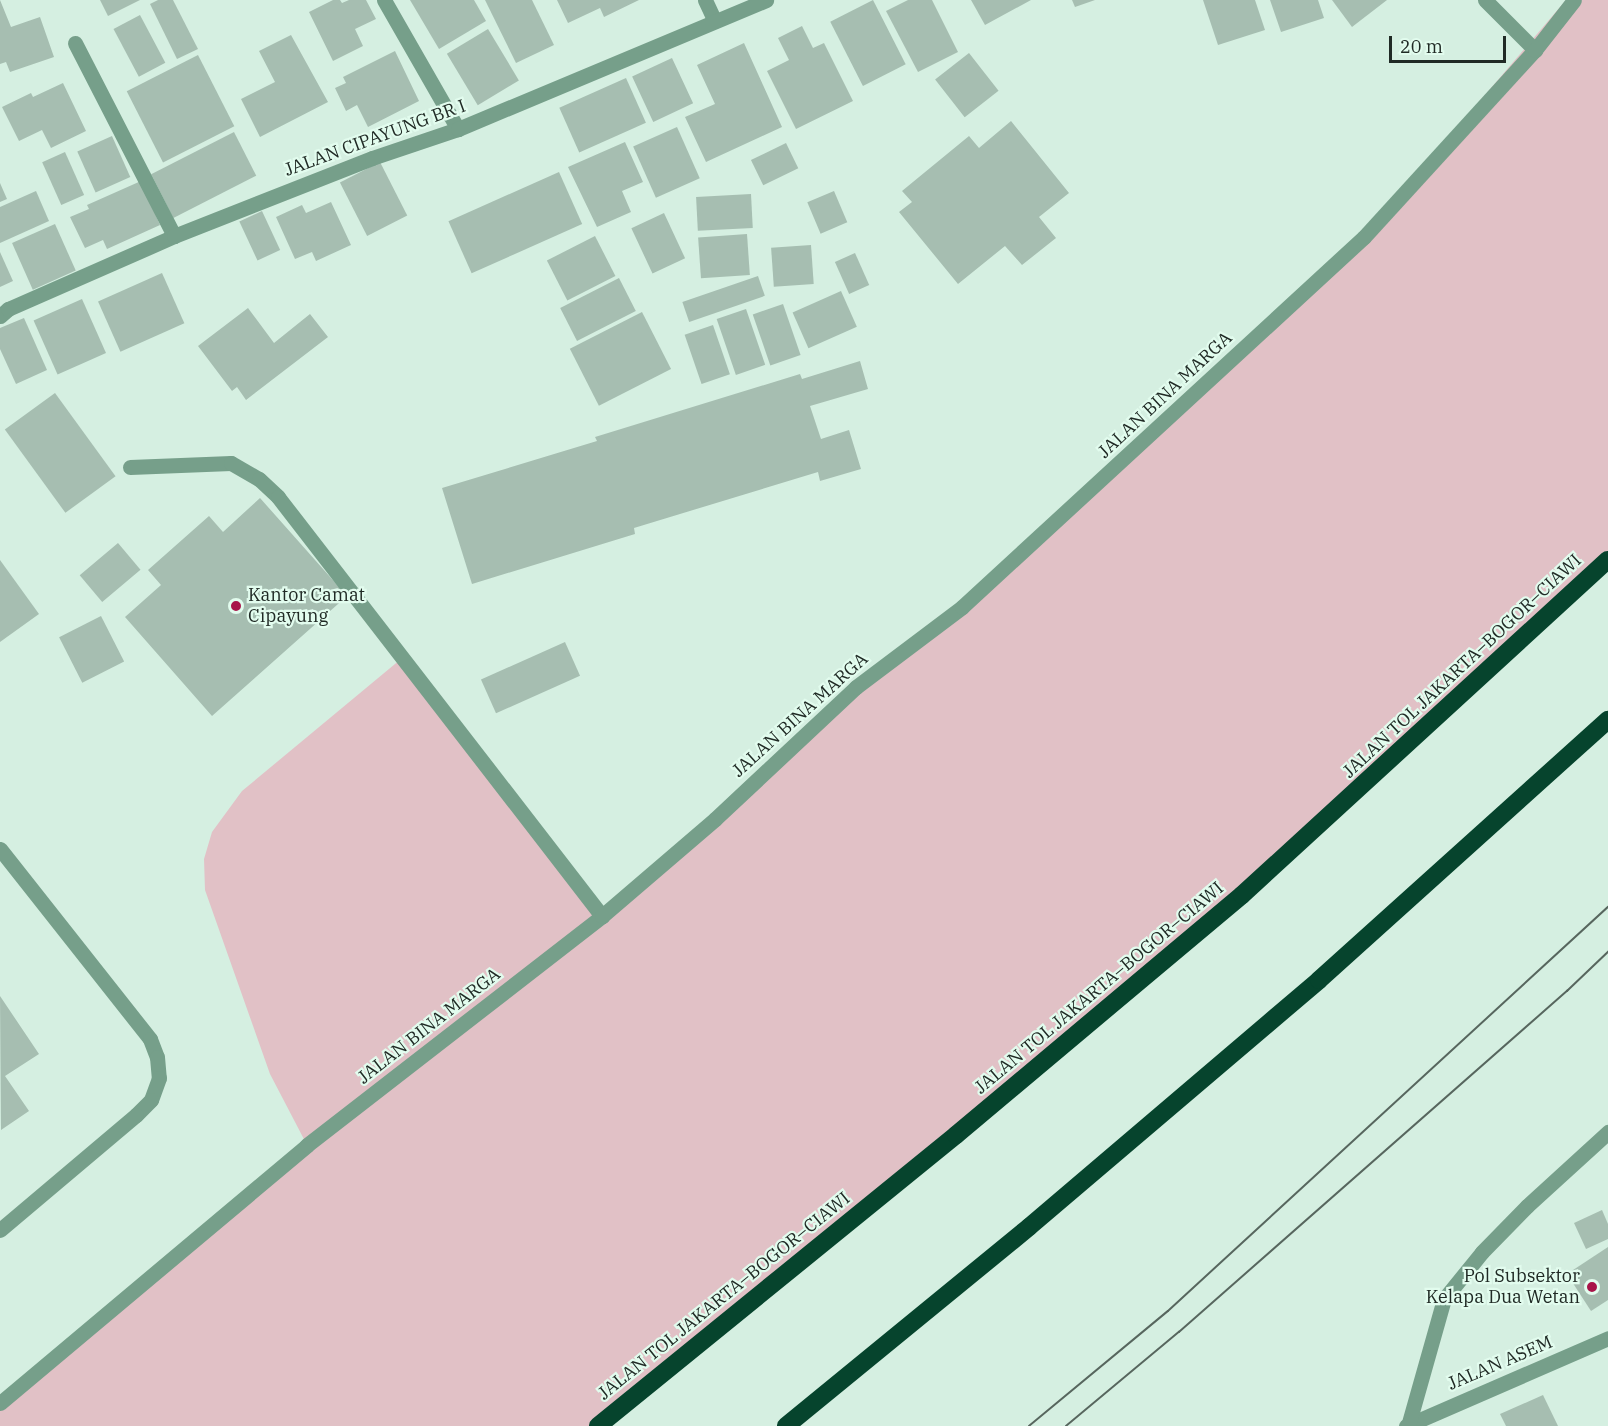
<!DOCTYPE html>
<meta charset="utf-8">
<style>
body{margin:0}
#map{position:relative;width:1608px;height:1426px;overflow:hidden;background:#d5efe1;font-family:"IBM Plex Serif",serif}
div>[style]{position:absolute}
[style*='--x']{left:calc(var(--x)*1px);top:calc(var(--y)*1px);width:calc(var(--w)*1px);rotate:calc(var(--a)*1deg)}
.green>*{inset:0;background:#e1c1c6}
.building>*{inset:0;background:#a6beb1;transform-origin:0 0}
.minor>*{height:15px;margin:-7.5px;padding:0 7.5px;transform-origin:7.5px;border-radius:7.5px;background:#769f8a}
.highway>*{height:18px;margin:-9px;padding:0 9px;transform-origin:9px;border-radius:9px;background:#06442d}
.tram>*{height:1.5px;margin:-0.75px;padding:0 0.75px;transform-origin:0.75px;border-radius:0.75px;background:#57665e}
.dots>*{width:16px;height:16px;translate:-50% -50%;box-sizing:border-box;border:3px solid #e2fcee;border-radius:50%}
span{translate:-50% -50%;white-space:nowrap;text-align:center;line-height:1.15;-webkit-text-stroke:4.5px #e2fcee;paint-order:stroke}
.street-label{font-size:18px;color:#202a25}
.poi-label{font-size:18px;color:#202a25}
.left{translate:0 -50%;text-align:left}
.right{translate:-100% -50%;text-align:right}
.scale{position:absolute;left:1389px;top:36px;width:117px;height:27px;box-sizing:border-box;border:3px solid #202a25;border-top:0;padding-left:8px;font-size:18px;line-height:21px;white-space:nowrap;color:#202a25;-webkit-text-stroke:4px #e2fcee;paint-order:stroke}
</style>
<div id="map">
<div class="green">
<i style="clip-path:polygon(1566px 0,1608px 0,1608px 560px,1242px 895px,598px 1426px,0 1426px,0 1400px,307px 1145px,270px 1074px,205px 890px,204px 859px,212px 832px,242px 791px,401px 659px,602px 916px,856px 687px,962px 607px,1364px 237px)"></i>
</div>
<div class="building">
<i style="clip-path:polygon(0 0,11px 27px,40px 17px,54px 57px,10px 72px,6px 62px,0 64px)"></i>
<i style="clip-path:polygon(100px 0,140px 0,108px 16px)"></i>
<i style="clip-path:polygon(158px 0,173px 0,198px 49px,177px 59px,150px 4px)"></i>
<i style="clip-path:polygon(333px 0,340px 0,342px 3px,349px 0,366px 0,376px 19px,355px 29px,363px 46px,333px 61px,309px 12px)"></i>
<i style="clip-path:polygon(410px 0,474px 0,486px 21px,439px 49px)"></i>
<i style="clip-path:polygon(485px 0,532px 0,554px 45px,516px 63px)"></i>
<i style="clip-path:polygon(557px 0,639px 0,604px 17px,600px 8px,568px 23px)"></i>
<i style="left:873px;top:0;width:72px;height:48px;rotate:63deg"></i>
<i style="clip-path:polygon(908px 0,932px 0,958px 52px,918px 72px,886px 11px)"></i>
<i style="clip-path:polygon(971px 0,1031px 0,985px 25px)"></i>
<i style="clip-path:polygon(1072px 0,1095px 0,1075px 7px)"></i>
<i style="clip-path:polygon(1203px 0,1255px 0,1265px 30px,1218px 45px)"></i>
<i style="clip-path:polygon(1270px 0,1318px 0,1324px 18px,1281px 32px)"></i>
<i style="clip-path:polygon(1332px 0,1387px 0,1352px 27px)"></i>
<i style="left:140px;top:15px;width:54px;height:30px;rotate:62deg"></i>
<i style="clip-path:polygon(802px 26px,813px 48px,824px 43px,853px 101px,796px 129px,767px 71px,789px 60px,778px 38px)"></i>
<i style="left:488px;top:29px;width:60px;height:48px;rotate:59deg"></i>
<i style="clip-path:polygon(291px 35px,328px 102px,260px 137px,241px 99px,275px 82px,259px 51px)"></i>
<i style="clip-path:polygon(744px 43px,782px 127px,706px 162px,685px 117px,715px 104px,697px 65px)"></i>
<i style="clip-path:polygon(395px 51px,419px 101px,368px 127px,357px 105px,346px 111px,335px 88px,346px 83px,343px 77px)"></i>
<i style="left:969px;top:53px;width:48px;height:43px;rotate:52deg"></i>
<i style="left:198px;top:55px;width:80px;height:80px;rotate:63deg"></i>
<i style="left:672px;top:58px;width:50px;height:44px;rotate:65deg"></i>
<i style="left:626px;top:78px;width:49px;height:73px;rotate:66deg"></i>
<i style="clip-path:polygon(63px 83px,86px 131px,51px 148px,42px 130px,19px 141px,2px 107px,31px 93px,33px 97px)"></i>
<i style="clip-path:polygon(1011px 121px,1069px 193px,1039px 217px,1056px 238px,1022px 265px,1005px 246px,958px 284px,899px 212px,912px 202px,902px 191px,969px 136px,979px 148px)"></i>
<i style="left:677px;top:127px;width:56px;height:48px;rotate:66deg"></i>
<i style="left:234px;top:132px;width:49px;height:93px;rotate:63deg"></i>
<i style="left:112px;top:136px;width:45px;height:38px;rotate:66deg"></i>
<i style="clip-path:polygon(625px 142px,643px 182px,622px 191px,631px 212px,597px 227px,568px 167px)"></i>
<i style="left:786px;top:143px;width:28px;height:39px;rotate:64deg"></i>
<i style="left:65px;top:152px;width:47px;height:25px;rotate:66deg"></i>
<i style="left:380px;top:162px;width:60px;height:45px;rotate:63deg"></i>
<i style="left:559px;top:172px;width:57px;height:121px;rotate:66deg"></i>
<i style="clip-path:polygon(141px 181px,160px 225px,107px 249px,103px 240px,85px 248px,70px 217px,89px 209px,87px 205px)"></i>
<i style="clip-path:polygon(0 183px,7px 199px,0 202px)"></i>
<i style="clip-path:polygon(36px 191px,49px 221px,0 243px,0 207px)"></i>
<i style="left:834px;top:191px;width:34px;height:29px;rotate:67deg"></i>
<i style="left:751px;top:194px;width:34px;height:55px;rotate:87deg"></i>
<i style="clip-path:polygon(331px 202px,351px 245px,316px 261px,312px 252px,295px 259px,276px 217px,302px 205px,306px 213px)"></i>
<i style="left:262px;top:211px;width:43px;height:25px;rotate:65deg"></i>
<i style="left:664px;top:213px;width:50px;height:36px;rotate:65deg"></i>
<i style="left:55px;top:224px;width:51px;height:47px;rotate:66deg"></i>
<i style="left:747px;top:234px;width:41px;height:49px;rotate:86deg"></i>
<i style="left:595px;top:236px;width:45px;height:54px;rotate:63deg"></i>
<i style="left:811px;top:245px;width:39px;height:40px;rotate:86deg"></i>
<i style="clip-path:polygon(0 252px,13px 281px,0 287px)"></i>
<i style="left:855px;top:253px;width:35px;height:22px;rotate:66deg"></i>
<i style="left:162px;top:273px;width:55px;height:70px;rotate:66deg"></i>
<i style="left:758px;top:276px;width:21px;height:80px;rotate:71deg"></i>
<i style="left:619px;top:278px;width:37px;height:66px;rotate:63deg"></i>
<i style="left:841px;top:291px;width:39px;height:53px;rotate:66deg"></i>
<i style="left:82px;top:299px;width:59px;height:53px;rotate:66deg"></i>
<i style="left:783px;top:304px;width:54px;height:32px;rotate:71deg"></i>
<i style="clip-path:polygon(248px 308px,274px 343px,310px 314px,328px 337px,246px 400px,237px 387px,232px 391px,198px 346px)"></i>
<i style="left:746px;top:309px;width:59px;height:31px;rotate:71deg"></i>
<i style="left:642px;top:312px;width:64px;height:81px;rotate:63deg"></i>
<i style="clip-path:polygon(24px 318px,47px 370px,16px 384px,0 349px,0 328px)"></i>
<i style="left:713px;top:325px;width:52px;height:30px;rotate:71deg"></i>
<i style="clip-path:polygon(860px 361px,868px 389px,810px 406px,821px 439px,849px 430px,861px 469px,820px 481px,818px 472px,634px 528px,635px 534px,472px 584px,442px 488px,597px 441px,595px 437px,800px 374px,802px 379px)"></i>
<i style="left:55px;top:393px;width:103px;height:62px;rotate:54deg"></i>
<i style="clip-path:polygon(260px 498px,347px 596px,212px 716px,125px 617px,161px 585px,148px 570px,209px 516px,223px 532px)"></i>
<i style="left:118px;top:543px;width:35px;height:50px;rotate:50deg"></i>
<i style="clip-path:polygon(0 560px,39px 614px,0 642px)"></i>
<i style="left:101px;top:616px;width:51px;height:47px;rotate:63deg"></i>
<i style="left:565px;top:642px;width:37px;height:92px;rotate:66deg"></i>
<i style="clip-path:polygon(0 996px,39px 1054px,5px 1076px,29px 1111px,1px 1130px)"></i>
<i style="clip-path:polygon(1602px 1210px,1608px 1224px,1608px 1239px,1586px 1249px,1574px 1223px)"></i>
<i style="clip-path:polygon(1608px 1247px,1608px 1300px,1591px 1311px,1567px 1274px)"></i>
<i style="clip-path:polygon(1543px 1395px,1558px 1426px,1506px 1426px,1500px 1414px)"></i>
</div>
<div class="minor">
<i style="--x:384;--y:0;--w:149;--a:60.2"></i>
<i style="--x:705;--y:0;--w:23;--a:65"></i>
<i style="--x:1485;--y:0;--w:71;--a:45"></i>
<i style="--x:75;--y:43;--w:217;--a:62.8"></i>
<i style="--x:0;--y:316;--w:11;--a:-41"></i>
<i style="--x:8;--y:309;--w:181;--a:-23.7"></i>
<i style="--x:174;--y:236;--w:213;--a:-21.5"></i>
<i style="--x:372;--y:158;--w:91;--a:-18.6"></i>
<i style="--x:458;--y:129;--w:334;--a:-22.7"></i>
<i style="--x:130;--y:467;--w:101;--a:-2.3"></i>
<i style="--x:231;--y:463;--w:32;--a:30"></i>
<i style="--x:259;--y:479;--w:26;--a:43"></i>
<i style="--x:278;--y:497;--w:530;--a:52.29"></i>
<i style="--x:0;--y:849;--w:242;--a:51.7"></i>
<i style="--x:150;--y:1039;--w:19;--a:69"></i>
<i style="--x:157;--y:1057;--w:21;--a:85"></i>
<i style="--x:159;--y:1078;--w:23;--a:110"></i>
<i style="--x:151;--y:1100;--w:21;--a:135"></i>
<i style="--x:136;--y:1115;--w:178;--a:139.8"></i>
<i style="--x:0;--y:1403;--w:401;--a:-40"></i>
<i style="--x:307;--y:1145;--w:373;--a:-37.8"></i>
<i style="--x:602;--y:916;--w:149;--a:-40.6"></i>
<i style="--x:715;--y:819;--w:193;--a:-43.1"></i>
<i style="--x:856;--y:687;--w:133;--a:-37"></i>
<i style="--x:962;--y:607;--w:546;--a:-42.63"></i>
<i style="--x:1364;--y:237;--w:253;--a:-47.6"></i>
<i style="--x:1535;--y:50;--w:63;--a:-52"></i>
<i style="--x:1406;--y:1426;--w:220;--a:-23.5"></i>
<i style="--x:1408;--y:1426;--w:132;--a:-74.2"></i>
<i style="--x:1444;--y:1299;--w:60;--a:-51"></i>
<i style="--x:1482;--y:1252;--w:64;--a:-45.6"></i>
<i style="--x:1527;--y:1206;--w:110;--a:-42.4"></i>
</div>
<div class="highway">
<i style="--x:598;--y:1426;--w:461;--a:-39.1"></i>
<i style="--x:956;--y:1135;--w:373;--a:-40"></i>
<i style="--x:1242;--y:895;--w:496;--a:-42.5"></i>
<i style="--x:786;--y:1426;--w:314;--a:-39.3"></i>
<i style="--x:1029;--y:1227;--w:381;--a:-40.4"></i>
<i style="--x:1319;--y:980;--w:389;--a:-42"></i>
</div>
<div class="tram">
<i style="--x:1029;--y:1426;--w:180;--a:-39.6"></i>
<i style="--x:1168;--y:1311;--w:597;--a:-42.56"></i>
<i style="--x:1066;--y:1426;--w:147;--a:-39.8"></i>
<i style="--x:1179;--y:1332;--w:517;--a:-41.31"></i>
<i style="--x:1567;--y:991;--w:57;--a:-43.6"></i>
</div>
<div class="dots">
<i style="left:236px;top:606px;background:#a81449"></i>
<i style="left:1592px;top:1287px;background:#a81449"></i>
</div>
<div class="street-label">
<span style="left:375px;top:138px;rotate:-20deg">JALAN CIPAYUNG BR I</span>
<span style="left:1165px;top:395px;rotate:-43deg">JALAN BINA MARGA</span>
<span style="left:1462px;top:666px;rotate:-43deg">JALAN TOL JAKARTA–BOGOR–CIAWI</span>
<span style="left:800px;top:715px;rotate:-42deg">JALAN BINA MARGA</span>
<span style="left:1099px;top:988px;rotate:-40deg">JALAN TOL JAKARTA–BOGOR–CIAWI</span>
<span style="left:429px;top:1026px;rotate:-38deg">JALAN BINA MARGA</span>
<span style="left:724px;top:1296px;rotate:-39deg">JALAN TOL JAKARTA–BOGOR–CIAWI</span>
<span style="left:1500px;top:1363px;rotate:-23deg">JALAN ASEM</span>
</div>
<div class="poi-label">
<span class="left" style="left:248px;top:606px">Kantor Camat<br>Cipayung</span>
<span class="right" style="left:1580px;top:1287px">Pol Subsektor<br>Kelapa Dua Wetan</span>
</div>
<div class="scale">20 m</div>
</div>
